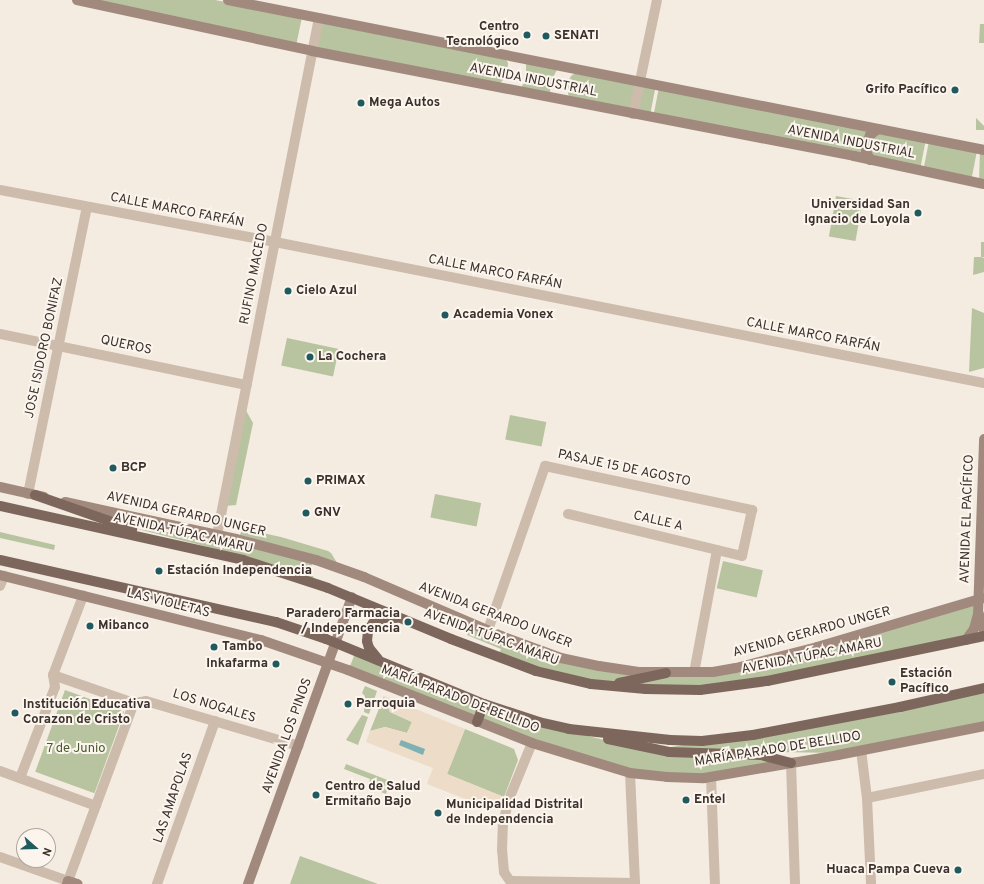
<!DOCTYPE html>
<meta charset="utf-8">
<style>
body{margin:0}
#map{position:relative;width:984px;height:884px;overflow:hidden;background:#f4ebe1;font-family:Overpass,sans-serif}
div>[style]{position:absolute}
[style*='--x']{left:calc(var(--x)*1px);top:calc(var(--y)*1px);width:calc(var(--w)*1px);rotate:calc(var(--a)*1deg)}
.green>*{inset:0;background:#b8c4a0;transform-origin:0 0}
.plaza>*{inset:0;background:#ecdcc8}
.water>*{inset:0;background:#7fb0b2}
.street>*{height:10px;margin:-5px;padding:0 5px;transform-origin:5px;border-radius:5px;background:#cdbbac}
.secondary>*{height:10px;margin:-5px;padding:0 5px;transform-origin:5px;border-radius:5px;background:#a18a7d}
.primary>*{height:10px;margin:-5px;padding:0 5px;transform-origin:5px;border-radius:5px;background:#7d675c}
.dots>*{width:11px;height:11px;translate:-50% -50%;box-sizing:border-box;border:2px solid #fbf5ee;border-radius:50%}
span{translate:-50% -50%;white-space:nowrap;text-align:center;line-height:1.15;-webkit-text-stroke:4px #fbf5ee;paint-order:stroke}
.poi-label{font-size:13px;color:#3b302b;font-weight:700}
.right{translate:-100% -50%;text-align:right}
.left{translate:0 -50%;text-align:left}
.street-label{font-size:13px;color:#3b302b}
.park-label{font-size:13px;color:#4a5a2e}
.north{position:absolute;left:16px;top:828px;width:40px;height:40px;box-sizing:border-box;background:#fbf5ee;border:1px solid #aea6a0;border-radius:50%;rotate:110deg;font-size:11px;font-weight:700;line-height:16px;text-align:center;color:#3b302b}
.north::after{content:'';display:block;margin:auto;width:14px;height:18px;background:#1f5a5e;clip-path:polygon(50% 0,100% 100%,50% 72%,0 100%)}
</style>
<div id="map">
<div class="green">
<i style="clip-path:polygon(89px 0,215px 0,302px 17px,296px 46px)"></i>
<i style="clip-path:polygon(321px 20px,504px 56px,508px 63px,507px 76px,497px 86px,315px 50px)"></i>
<i style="clip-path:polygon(980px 24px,984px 24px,984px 43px,979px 43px)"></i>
<i style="clip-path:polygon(526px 61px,558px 68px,552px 79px,550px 91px,552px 97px,520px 90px,526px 78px)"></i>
<i style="clip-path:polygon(577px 72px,638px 83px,632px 112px,571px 100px,568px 94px,568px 82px,571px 76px)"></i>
<i style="left:640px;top:83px;width:16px;height:31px;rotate:11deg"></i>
<i style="left:659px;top:87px;width:272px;height:31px;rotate:11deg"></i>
<i style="clip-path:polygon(976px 118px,984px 126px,984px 130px,976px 130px)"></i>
<i style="left:929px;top:141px;width:49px;height:29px;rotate:11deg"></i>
<i style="clip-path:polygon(980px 150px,984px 151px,984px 183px,979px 182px)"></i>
<i style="left:836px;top:196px;width:27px;height:41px;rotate:10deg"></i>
<i style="clip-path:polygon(981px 242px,984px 242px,984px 257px,981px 257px,984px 258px,984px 272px,973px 275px,974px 257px,981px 257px)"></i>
<i style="clip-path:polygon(972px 308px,984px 313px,984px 368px,969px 372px)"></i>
<i style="left:287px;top:338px;width:53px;height:28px;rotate:12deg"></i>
<i style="clip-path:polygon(244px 407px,253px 423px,236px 505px,224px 506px)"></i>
<i style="left:510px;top:415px;width:37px;height:25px;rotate:11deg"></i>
<i style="left:435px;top:494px;width:47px;height:24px;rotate:11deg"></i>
<i style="clip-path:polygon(138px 529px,216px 537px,313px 561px,311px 567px,314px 580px,243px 556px)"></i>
<i style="clip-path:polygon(243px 529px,281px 537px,328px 551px,331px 553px,339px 566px,238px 538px)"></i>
<i style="clip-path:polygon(0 532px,55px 545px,54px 550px,0 538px)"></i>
<i style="left:723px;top:561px;width:41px;height:28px;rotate:13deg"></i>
<i style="clip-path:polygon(976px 602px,976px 619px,965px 638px,700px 689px,622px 685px,666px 675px,713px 673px)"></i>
<i style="clip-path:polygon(471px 626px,561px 660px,637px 674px,607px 685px,554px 675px,498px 656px,501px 649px,467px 635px)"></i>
<i style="clip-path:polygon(355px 653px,473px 701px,477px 707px,476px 713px,473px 716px,349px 669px)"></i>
<i style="clip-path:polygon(365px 686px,377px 691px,369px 714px,364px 712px,365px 696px,362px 693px)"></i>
<i style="left:65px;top:690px;width:63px;height:87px;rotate:20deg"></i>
<i style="clip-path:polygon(984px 690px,984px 723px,837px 753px,712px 751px,666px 748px)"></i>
<i style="clip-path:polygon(384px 696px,390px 712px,412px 722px,407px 733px,385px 727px,370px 731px)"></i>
<i style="clip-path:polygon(490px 708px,539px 724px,633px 747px,710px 756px,810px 758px,710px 776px,630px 771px,482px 721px,486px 710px)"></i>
<i style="clip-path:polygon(362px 715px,368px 717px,358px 745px,346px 740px)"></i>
<i style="clip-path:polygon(465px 729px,514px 749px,518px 760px,504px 797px,447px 774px)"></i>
<i style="clip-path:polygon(346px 764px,390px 781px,386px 794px,368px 787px,370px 779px,344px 769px)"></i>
<i style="clip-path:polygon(300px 856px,378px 884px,290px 884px)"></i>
</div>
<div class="plaza">
<i style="clip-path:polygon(384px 696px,465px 729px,447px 774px,504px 797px,501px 804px,485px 798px,481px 805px,427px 784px,433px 768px,366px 742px,370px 731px,385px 727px,407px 733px,412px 722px,390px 712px)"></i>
</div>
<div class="water">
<i style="clip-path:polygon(401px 740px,425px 749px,423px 755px,399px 745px)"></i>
</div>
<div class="street">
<i style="--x:633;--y:114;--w:116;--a:-78.1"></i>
<i style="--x:0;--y:190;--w:280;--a:10.7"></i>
<i style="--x:275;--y:242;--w:723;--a:11.25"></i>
<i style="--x:0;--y:334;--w:252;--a:11.7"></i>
<i style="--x:28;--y:494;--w:293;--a:-78.4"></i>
<i style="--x:217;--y:535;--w:527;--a:-78.84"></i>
<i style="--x:0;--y:586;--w:11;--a:-68"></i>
<i style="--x:488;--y:630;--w:174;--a:-70.8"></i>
<i style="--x:545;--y:466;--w:212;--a:12"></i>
<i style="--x:752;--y:510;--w:47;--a:102.3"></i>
<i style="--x:742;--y:556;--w:179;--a:-166.4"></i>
<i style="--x:694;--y:673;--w:125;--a:-79.4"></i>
<i style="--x:53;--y:675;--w:86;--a:19.1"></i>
<i style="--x:134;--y:703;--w:12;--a:-9"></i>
<i style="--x:146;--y:701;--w:159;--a:16.4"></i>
<i style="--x:861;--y:750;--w:48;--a:82.9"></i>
<i style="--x:867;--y:798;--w:86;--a:87.3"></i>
<i style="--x:791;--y:763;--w:121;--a:88.1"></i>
<i style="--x:0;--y:771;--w:102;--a:20"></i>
<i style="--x:630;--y:773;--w:111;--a:87.4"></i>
<i style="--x:711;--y:777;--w:107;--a:87.9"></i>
<i style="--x:20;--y:778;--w:97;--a:-69"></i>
<i style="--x:55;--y:687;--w:12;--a:-99"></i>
<i style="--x:53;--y:675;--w:85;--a:-69.2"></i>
<i style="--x:867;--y:798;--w:119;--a:-11.6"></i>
<i style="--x:0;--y:857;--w:72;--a:19.4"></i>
<i style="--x:68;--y:881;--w:190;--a:-69.7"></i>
<i style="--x:512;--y:881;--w:123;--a:0.9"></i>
<i style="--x:157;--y:884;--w:173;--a:-70.4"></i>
<i style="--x:512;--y:884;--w:14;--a:-124"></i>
<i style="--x:504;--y:872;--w:22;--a:-95"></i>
<i style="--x:502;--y:850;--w:27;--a:-88"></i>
<i style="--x:503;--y:823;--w:25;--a:-76"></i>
<i style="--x:509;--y:799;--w:61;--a:-67.7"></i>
</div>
<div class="secondary">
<i style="--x:77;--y:0;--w:240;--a:12.2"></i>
<i style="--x:312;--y:51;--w:552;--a:10.96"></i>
<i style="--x:854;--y:156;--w:133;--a:12.2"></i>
<i style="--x:228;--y:0;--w:771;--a:11.22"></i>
<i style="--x:870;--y:160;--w:10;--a:-114"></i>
<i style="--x:866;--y:151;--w:5;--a:-90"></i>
<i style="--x:866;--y:146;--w:12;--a:-70"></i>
<i style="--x:870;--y:135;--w:10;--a:-37"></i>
<i style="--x:0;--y:487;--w:45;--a:12.8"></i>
<i style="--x:65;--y:502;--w:175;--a:12.2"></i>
<i style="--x:236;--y:539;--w:83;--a:14.7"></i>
<i style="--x:316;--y:560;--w:51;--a:19.5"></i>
<i style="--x:364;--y:577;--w:149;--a:23.3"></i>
<i style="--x:501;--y:636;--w:64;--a:20.1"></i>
<i style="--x:561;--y:658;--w:39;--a:12"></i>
<i style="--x:599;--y:666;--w:40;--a:8.5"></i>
<i style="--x:639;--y:672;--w:74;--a:0"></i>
<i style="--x:713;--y:672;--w:23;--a:-10"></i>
<i style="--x:736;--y:668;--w:84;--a:-14.5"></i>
<i style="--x:817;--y:647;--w:174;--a:-16.4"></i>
<i style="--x:0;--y:575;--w:269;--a:14"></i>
<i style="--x:261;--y:640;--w:92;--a:19"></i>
<i style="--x:348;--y:670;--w:198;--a:21.6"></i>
<i style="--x:532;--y:743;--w:102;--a:17"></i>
<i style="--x:630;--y:773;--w:37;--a:6"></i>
<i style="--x:667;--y:777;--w:37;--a:2"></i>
<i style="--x:704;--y:778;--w:136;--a:-9.7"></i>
<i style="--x:838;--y:755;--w:149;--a:-11.2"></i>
<i style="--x:979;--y:614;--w:9;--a:84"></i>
<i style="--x:980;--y:623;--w:8;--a:60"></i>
<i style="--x:966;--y:640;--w:14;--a:-54"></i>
<i style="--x:974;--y:629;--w:16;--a:-75"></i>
<i style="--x:978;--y:614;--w:175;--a:-88"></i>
<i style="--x:67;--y:884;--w:3;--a:-72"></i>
<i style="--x:68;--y:881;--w:10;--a:17"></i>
<i style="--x:248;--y:884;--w:305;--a:-70.1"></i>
</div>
<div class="primary">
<i style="--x:35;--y:495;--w:103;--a:19.3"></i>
<i style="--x:0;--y:506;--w:249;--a:12.5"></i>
<i style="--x:243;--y:560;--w:89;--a:18.2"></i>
<i style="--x:328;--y:588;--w:133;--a:22.5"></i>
<i style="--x:451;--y:639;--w:91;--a:20.6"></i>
<i style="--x:536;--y:671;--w:57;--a:13.3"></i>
<i style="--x:591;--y:684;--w:55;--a:5.2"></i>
<i style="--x:646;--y:689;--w:54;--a:1.1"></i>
<i style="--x:700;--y:690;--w:68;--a:-7.7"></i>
<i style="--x:767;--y:681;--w:222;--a:-11.7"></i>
<i style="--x:0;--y:560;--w:283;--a:12.7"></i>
<i style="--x:276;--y:622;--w:53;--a:18.8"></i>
<i style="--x:326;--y:639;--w:171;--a:22.4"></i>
<i style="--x:484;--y:704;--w:58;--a:18.1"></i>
<i style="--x:539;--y:722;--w:31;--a:13"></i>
<i style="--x:569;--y:729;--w:102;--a:6.2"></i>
<i style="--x:670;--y:740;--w:32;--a:2"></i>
<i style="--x:702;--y:741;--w:51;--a:-6.7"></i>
<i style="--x:753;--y:735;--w:150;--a:-10.8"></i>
<i style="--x:900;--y:707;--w:86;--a:-12.7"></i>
<i style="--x:378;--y:659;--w:14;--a:-129"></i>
<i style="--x:369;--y:648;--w:7;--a:-106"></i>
<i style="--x:367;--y:641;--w:10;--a:-84"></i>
<i style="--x:368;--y:631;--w:9;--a:-58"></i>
<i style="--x:373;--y:623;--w:7;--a:-27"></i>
<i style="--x:379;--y:620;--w:9;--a:-18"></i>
<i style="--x:388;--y:617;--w:8;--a:7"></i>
<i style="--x:619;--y:683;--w:48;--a:-12"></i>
<i style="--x:477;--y:722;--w:19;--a:-69"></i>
<i style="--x:608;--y:739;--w:62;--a:12"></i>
<i style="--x:669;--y:752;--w:92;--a:1.9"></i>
<i style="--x:761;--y:755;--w:31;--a:15"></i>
</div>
<div class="dots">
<i style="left:527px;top:35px;background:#1f5a5e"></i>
<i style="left:546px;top:36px;background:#1f5a5e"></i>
<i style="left:955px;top:90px;background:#1f5a5e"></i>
<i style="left:361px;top:103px;background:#1f5a5e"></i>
<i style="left:918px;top:213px;background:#1f5a5e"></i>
<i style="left:288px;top:291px;background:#1f5a5e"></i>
<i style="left:445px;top:315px;background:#1f5a5e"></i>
<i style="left:310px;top:357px;background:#1f5a5e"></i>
<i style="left:113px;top:468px;background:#1f5a5e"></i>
<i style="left:308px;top:481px;background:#1f5a5e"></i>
<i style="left:306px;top:513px;background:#1f5a5e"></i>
<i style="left:159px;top:571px;background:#1f5a5e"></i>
<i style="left:408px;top:622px;background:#1f5a5e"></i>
<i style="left:90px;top:626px;background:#1f5a5e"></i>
<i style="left:214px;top:647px;background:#1f5a5e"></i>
<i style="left:276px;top:664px;background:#1f5a5e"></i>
<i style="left:892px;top:682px;background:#1f5a5e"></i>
<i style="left:348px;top:704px;background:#1f5a5e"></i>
<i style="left:15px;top:713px;background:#1f5a5e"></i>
<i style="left:316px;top:795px;background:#1f5a5e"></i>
<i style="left:686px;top:800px;background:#1f5a5e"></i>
<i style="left:438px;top:813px;background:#1f5a5e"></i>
<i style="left:958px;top:870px;background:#1f5a5e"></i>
</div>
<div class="poi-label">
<span class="right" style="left:519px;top:35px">Centro<br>Tecnológico</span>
<span class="left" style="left:554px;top:36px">SENATI</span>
<span class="right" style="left:947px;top:90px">Grifo Pacífico</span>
<span class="left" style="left:369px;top:103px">Mega Autos</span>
<span class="right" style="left:910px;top:213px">Universidad San<br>Ignacio de Loyola</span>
<span class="left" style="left:296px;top:291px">Cielo Azul</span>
<span class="left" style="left:453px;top:315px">Academia Vonex</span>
<span class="left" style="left:318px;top:357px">La Cochera</span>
<span class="left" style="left:121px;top:468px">BCP</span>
<span class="left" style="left:316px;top:481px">PRIMAX</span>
<span class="left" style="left:314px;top:513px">GNV</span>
<span class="left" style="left:167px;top:571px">Estación Independencia</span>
<span class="right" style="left:400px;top:622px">Paradero Farmacia<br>/ Indepencencia</span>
<span class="left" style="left:98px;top:626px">Mibanco</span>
<span class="left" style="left:222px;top:647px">Tambo</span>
<span class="right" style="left:268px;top:664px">Inkafarma</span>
<span class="left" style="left:900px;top:682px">Estación<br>Pacífico</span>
<span class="left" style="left:356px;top:704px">Parroquia</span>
<span class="left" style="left:23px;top:713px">Institución Educativa<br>Corazon de Cristo</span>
<span class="left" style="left:325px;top:795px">Centro de Salud<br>Ermitaño Bajo</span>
<span class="left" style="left:694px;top:800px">Entel</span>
<span class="left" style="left:446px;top:813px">Municipalidad Distrital<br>de Independencia</span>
<span class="right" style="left:950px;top:870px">Huaca Pampa Cueva</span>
</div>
<div class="street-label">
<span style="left:533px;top:81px;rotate:11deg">AVENIDA INDUSTRIAL</span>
<span style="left:851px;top:143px;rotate:11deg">AVENIDA INDUSTRIAL</span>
<span style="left:177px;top:211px;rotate:11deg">CALLE MARCO FARFÁN</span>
<span style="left:495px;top:273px;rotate:11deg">CALLE MARCO FARFÁN</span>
<span style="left:255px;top:274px;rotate:-79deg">RUFINO MACEDO</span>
<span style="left:813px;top:336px;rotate:11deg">CALLE MARCO FARFÁN</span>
<span style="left:126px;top:346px;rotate:12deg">QUEROS</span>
<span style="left:45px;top:348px;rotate:-78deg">JOSE ISIDORO BONIFAZ</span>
<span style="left:624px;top:469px;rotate:12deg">PASAJE 15 DE AGOSTO</span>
<span style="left:186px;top:515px;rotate:13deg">AVENIDA GERARDO UNGER</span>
<span style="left:968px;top:519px;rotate:-88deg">AVENIDA EL PACÍFICO</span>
<span style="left:658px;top:522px;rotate:13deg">CALLE A</span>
<span style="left:183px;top:534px;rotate:13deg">AVENIDA TÚPAC AMARU</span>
<span style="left:168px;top:604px;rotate:14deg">LAS VIOLETAS</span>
<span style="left:495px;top:616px;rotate:21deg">AVENIDA GERARDO UNGER</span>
<span style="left:812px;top:633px;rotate:-15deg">AVENIDA GERARDO UNGER</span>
<span style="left:491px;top:638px;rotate:20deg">AVENIDA TÚPAC AMARU</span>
<span style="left:812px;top:657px;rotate:-11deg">AVENIDA TÚPAC AMARU</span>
<span style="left:460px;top:700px;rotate:21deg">MARÍA PARADO DE BELLIDO</span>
<span style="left:214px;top:707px;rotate:17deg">LOS NOGALES</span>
<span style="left:288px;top:736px;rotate:-70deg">AVENIDA LOS PINOS</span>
<span style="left:778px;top:750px;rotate:-9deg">MARÍA PARADO DE BELLIDO</span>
<span style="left:174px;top:798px;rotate:-71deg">LAS AMAPOLAS</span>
</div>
<div class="park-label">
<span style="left:76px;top:749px">7 de Junio</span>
</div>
<div class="north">N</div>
</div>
